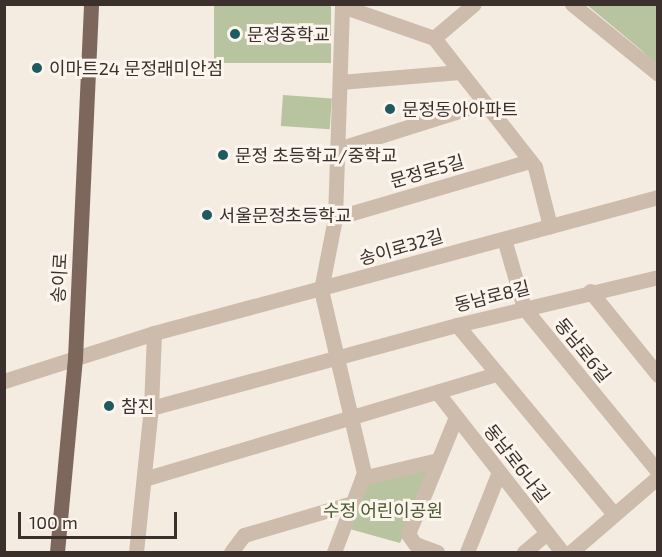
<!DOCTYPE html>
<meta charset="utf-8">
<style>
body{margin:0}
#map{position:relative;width:662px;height:557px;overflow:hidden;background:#f4ebe1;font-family:"Exo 2","Noto Sans KR",sans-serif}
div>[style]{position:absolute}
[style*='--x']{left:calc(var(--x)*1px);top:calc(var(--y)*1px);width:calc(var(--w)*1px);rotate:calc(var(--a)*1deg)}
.green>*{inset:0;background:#b8c4a0;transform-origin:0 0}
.minor>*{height:15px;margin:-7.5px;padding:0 7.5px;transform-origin:7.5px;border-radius:7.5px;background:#cdbbac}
.major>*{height:15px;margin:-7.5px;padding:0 7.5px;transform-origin:7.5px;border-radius:7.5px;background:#7d675c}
.dots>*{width:16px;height:16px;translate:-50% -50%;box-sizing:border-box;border:3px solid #fbf5ee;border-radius:50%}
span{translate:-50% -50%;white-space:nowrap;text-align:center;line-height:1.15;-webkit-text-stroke:6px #fbf5ee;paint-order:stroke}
.poi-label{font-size:18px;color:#3b302b}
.left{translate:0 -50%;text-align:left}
.street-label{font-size:18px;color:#3b302b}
.park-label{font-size:18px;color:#4a5a2e}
.frame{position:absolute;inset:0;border:6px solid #3b302b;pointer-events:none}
.scale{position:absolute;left:18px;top:512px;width:159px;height:27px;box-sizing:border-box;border:3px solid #3b302b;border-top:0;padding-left:8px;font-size:18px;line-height:21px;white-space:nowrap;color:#3b302b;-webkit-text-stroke:4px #fbf5ee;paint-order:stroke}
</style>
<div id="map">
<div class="green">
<i style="left:214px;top:5px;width:117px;height:58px"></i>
<i style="clip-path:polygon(587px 5px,657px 5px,657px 65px,640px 49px)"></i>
<i style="left:283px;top:95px;width:49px;height:31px;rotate:4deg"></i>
<i style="clip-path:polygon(431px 467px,400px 543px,346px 528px,362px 484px)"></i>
</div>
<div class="minor">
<i style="--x:572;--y:4;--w:111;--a:39.1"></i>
<i style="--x:342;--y:6;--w:97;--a:19.2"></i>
<i style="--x:434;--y:38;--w:164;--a:51.9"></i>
<i style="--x:535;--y:167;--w:61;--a:75.7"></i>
<i style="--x:434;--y:38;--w:52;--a:-40.4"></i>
<i style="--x:340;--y:82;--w:120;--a:-4.8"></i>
<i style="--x:338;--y:149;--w:154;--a:-17.4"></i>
<i style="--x:335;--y:218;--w:203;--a:-16.3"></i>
<i style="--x:504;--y:239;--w:72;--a:73.8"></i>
<i style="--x:524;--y:308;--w:212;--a:50.7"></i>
<i style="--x:590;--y:291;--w:108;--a:51"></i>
<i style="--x:457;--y:325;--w:246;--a:50.3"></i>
<i style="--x:4;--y:381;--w:157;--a:-17.7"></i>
<i style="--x:154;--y:333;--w:522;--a:-15.1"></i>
<i style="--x:437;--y:392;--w:203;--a:52"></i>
<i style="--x:151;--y:408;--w:317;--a:-15.2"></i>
<i style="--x:457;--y:325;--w:207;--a:-13.4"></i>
<i style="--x:362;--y:478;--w:78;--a:-13.3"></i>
<i style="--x:144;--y:479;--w:368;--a:-16.6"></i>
<i style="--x:136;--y:552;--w:145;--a:-84.1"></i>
<i style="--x:151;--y:408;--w:75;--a:-87.7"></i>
<i style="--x:231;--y:552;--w:21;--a:-53"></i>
<i style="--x:244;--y:535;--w:114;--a:-16.4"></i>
<i style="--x:334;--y:552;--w:85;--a:-69.2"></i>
<i style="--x:364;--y:473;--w:188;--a:-103.2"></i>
<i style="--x:321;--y:290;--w:73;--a:-79"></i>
<i style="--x:335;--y:218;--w:214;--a:-88.1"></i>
<i style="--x:437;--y:552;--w:23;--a:-160"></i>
<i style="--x:415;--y:544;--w:12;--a:-125"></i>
<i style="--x:408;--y:534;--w:126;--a:-67.7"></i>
<i style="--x:467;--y:552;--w:86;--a:-68.2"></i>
<i style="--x:524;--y:552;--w:30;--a:-40"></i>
<i style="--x:571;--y:552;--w:115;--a:-40.8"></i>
</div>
<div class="major">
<i style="--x:57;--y:552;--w:195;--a:-84.7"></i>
<i style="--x:75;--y:358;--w:354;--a:-87.4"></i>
</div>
<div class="dots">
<i style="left:235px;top:34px;background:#1f5a5e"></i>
<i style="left:37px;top:68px;background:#1f5a5e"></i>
<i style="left:390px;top:109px;background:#1f5a5e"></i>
<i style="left:223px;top:155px;background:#1f5a5e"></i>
<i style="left:207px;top:215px;background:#1f5a5e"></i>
<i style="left:109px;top:406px;background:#1f5a5e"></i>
</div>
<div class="poi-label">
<span class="left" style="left:247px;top:34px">문정중학교</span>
<span class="left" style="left:49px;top:68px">이마트24 문정래미안점</span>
<span class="left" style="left:402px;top:109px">문정동아아파트</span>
<span class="left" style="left:235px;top:155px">문정 초등학교/중학교</span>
<span class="left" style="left:219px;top:215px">서울문정초등학교</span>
<span class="left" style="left:121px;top:406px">참진</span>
</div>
<div class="street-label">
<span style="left:427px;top:171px;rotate:-16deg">문정로5길</span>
<span style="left:401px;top:247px;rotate:-16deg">송이로32길</span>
<span style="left:59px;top:278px;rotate:-87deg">송이로</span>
<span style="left:492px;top:296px;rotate:-14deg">동남로8길</span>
<span style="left:583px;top:350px;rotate:51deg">동남로6길</span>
<span style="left:517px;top:463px;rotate:52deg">동남로6나길</span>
</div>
<div class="park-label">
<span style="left:383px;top:510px">수정 어린이공원</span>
</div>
<div class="frame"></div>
<div class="scale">100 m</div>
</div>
